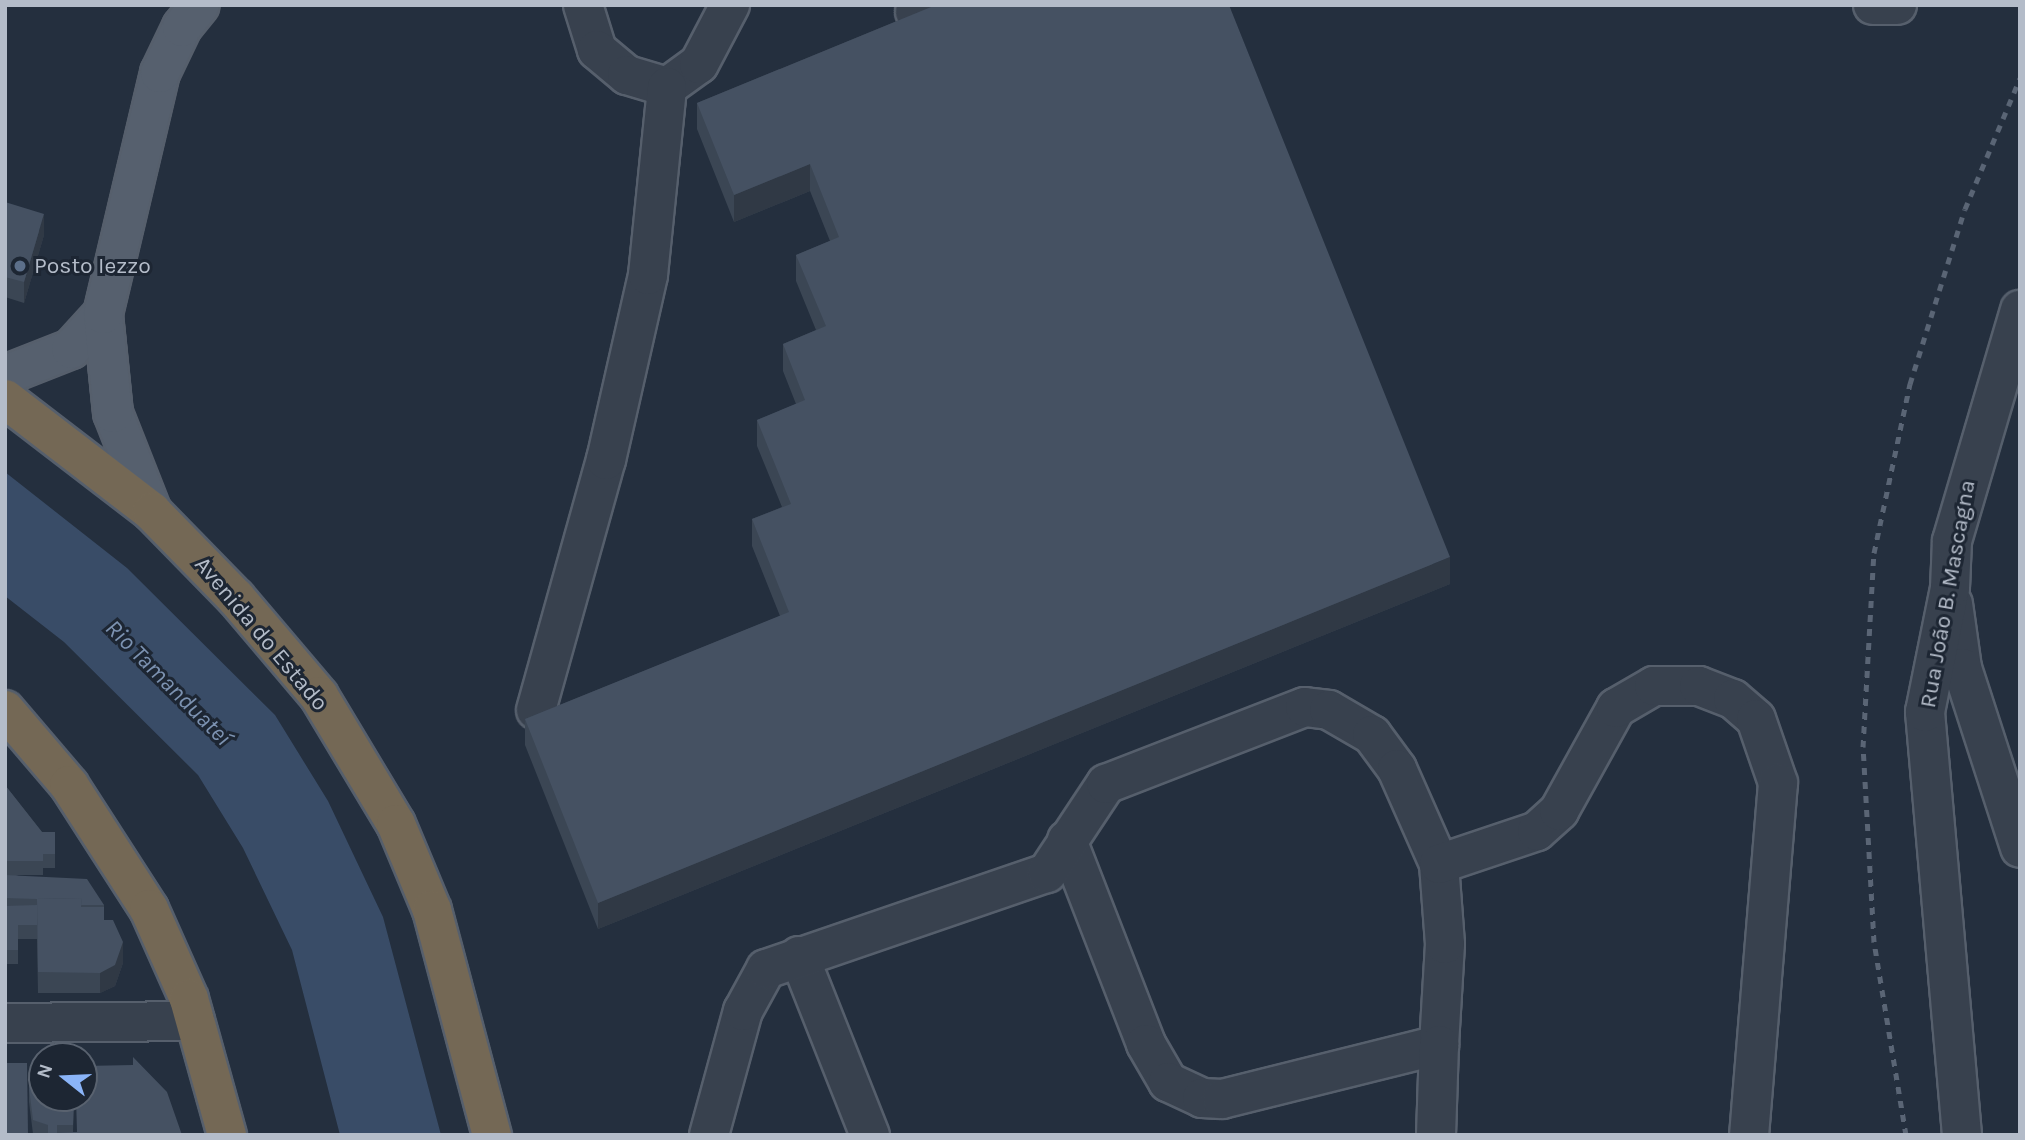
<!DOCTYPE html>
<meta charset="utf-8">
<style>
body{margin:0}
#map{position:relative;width:2025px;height:1140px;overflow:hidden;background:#242f3e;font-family:Karla,sans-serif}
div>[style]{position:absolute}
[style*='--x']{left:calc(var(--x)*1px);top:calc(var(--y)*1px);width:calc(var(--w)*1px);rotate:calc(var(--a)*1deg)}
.water>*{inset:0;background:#394c67}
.roads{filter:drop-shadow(2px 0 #565f6c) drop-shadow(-2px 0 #565f6c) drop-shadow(0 2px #565f6c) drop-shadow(0 -2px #565f6c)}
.minor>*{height:38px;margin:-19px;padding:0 19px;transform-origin:19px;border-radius:19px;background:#38414e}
.major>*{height:38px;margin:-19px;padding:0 19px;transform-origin:19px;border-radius:19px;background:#56606e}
.highway>*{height:38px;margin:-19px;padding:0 19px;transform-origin:19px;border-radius:19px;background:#746855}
.rail>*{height:5px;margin-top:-2.5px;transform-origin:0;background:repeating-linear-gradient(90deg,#5a6575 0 7px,transparent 0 14px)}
.wall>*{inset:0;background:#3b4654}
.shaded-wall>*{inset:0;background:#303945}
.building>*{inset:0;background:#455162}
.dots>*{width:19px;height:19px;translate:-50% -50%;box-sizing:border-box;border:4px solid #1d2633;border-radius:50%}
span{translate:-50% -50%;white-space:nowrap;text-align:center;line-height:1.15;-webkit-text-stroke:6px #1d2633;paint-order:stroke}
.poi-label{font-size:23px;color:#b4bcc9}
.left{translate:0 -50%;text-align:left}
.street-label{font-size:23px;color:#b4bcc9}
.water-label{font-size:24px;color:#7c92b1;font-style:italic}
.frame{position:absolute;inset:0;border:7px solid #b4bcc9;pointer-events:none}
.north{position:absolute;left:28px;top:1042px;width:70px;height:70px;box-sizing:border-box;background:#1d2633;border:2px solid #59626f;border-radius:50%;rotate:288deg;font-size:19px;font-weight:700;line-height:28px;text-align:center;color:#b4bcc9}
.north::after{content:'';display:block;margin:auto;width:24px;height:32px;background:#8ab4f8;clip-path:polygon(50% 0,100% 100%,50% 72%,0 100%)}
</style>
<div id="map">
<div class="water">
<i style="clip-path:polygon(5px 472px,127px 568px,275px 715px,328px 801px,383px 917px,441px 1135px,340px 1135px,292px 950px,243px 848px,198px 775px,64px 642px,5px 596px)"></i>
</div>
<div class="roads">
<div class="minor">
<i style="--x:583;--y:5;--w:47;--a:72.7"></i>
<i style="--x:597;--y:50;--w:39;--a:40"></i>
<i style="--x:627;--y:75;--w:42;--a:16.7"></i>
<i style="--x:667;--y:87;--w:39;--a:-36"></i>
<i style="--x:699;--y:64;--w:67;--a:-62.3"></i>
<i style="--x:1873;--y:5;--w:24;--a:0"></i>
<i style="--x:915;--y:12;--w:17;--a:-24"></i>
<i style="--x:1953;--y:604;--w:65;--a:82"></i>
<i style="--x:1962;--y:668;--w:189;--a:72.1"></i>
<i style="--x:536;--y:710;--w:260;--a:-74.4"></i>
<i style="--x:606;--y:460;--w:190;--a:-77.2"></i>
<i style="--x:648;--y:275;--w:189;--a:-84.2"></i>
<i style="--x:1067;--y:840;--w:219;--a:68.8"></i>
<i style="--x:1146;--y:1044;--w:44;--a:59.9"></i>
<i style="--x:1168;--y:1082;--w:38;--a:25"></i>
<i style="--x:1202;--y:1098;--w:20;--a:3"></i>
<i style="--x:1222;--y:1099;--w:224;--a:-14"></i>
<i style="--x:1439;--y:1045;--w:101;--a:-86.6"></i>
<i style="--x:1445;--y:944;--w:80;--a:-94.3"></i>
<i style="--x:799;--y:956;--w:193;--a:68.4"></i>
<i style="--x:5;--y:1023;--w:190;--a:-0.6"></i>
<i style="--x:709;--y:1135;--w:129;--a:-74.7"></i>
<i style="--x:743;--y:1011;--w:48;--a:-61.3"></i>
<i style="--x:766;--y:969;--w:297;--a:-18.9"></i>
<i style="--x:1047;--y:873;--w:107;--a:-56.5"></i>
<i style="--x:1106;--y:784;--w:213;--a:-21.2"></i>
<i style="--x:1305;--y:707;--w:24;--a:7"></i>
<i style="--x:1329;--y:710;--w:50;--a:30.2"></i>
<i style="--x:1372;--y:735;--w:42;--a:53.7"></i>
<i style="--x:1397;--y:769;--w:104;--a:66.1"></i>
<i style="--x:1439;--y:864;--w:103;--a:-18.6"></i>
<i style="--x:1537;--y:831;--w:30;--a:-42"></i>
<i style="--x:1559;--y:811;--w:118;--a:-61"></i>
<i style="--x:1616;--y:708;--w:44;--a:-30.1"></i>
<i style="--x:1654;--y:686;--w:45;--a:0"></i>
<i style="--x:1699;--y:686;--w:36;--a:21"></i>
<i style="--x:1733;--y:699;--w:30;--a:41"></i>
<i style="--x:1756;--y:719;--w:68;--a:71"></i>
<i style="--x:1778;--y:783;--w:353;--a:94.7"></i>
<i style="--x:1436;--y:1135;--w:90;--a:-88.1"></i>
<i style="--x:1962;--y:1135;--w:425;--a:-95"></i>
<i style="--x:1925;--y:712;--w:126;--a:-78.6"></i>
<i style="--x:1950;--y:588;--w:47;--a:-87.6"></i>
<i style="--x:1952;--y:541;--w:241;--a:-73.6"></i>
</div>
<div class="major">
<i style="--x:5;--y:375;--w:71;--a:-21.5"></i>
<i style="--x:71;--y:349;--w:47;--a:-47.6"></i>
<i style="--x:152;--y:512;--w:106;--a:-111.5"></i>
<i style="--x:113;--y:413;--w:100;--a:-95.8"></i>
<i style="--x:103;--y:314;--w:248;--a:-76.7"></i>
<i style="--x:160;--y:73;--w:51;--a:-64.4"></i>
<i style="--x:182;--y:27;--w:28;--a:-51"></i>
</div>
<div class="highway">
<i style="--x:5;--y:399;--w:185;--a:37.5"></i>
<i style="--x:152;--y:512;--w:120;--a:45.7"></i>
<i style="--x:236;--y:598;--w:128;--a:49.7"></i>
<i style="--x:319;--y:696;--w:149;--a:59"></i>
<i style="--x:396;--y:824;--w:93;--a:67.3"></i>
<i style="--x:432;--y:910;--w:233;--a:75.1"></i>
<i style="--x:5;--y:710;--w:99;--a:49.5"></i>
<i style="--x:69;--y:785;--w:148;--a:57.2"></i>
<i style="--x:149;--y:909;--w:98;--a:66"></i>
<i style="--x:189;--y:999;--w:141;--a:74.4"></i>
</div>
</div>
<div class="rail">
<i style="--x:1906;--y:1135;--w:196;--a:-99.4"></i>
<i style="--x:1874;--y:942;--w:195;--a:-93.2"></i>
<i style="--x:1863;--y:747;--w:194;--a:-86.8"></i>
<i style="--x:1874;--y:553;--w:173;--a:-78"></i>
<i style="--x:1910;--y:384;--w:183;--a:-72.6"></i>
<i style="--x:1965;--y:209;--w:142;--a:-67.2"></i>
</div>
<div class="wall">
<i style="clip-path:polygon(936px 5px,1450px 584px,598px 929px,525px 745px,525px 719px,780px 616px,752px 546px,752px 519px,782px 507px,757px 446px,757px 420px,796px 404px,783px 371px,783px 344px,816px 330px,796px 281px,796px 255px,830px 241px,810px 191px,734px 222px,697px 129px,697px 103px)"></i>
<i style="clip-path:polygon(5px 202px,44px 235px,24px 303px,5px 297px)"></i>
<i style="clip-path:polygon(5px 785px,42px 832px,55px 832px,55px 868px,43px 868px,43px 875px,16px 875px,104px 905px,104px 920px,123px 963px,115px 986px,100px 993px,38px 993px,37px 939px,18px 939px,18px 964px,5px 964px)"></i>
<i style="clip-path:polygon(29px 1088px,74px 1098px,73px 1132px,182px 1135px,34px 1135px,33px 1134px,29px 1102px)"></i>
</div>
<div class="shaded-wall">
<i style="clip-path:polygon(810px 164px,810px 191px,734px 222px,734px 195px)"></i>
<i style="clip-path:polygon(44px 214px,44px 235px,24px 303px,24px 282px)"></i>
<i style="clip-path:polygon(1450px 557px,1450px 584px,598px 929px,598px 903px)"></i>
<i style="clip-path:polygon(123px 942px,123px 963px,115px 986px,100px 993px,100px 973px)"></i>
</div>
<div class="building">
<i style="clip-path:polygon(936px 5px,1229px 5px,1450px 557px,598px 903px,525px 719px,789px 612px,752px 519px,791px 504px,757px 420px,805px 400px,783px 344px,826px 326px,796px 255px,839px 237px,810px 164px,734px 195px,697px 103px)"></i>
<i style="clip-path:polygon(5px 202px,44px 214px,24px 282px,5px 277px)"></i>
<i style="clip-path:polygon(5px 785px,42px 832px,55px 832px,55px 854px,43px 854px,43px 861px,5px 861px)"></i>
<i style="clip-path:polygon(5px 875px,87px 879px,104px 905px,81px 905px,82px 898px,37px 899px,5px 898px)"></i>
<i style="clip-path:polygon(82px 898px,81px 907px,104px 907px,104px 920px,113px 920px,123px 942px,115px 965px,100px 973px,38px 972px,37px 899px)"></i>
<i style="clip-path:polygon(37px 905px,37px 925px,18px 925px,18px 950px,5px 950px,5px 906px)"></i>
<i style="clip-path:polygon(50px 1044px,75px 1044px,75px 1056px,51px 1056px)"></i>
<i style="clip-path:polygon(133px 1057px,167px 1092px,182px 1135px,48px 1135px,48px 1125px,33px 1120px,29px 1088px,32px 1066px,42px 1066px,42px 1098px,74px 1098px,73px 1125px,57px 1125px,57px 1133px,77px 1132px,76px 1098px,84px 1098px,84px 1066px,133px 1065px)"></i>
<i style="clip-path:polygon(6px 1063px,27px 1063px,28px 1135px,7px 1135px)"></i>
</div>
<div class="dots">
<i style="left:20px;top:266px;background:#5c6f8a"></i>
</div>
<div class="poi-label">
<span class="left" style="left:34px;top:266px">Posto Iezzo</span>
</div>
<div class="street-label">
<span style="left:1948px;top:594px;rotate:-80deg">Rua João B. Mascagna</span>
<span style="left:261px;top:634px;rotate:50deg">Avenida do Estado</span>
</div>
<div class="water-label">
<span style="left:168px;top:683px;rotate:45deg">Rio Tamanduateí</span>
</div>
<div class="frame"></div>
<div class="north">N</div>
</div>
